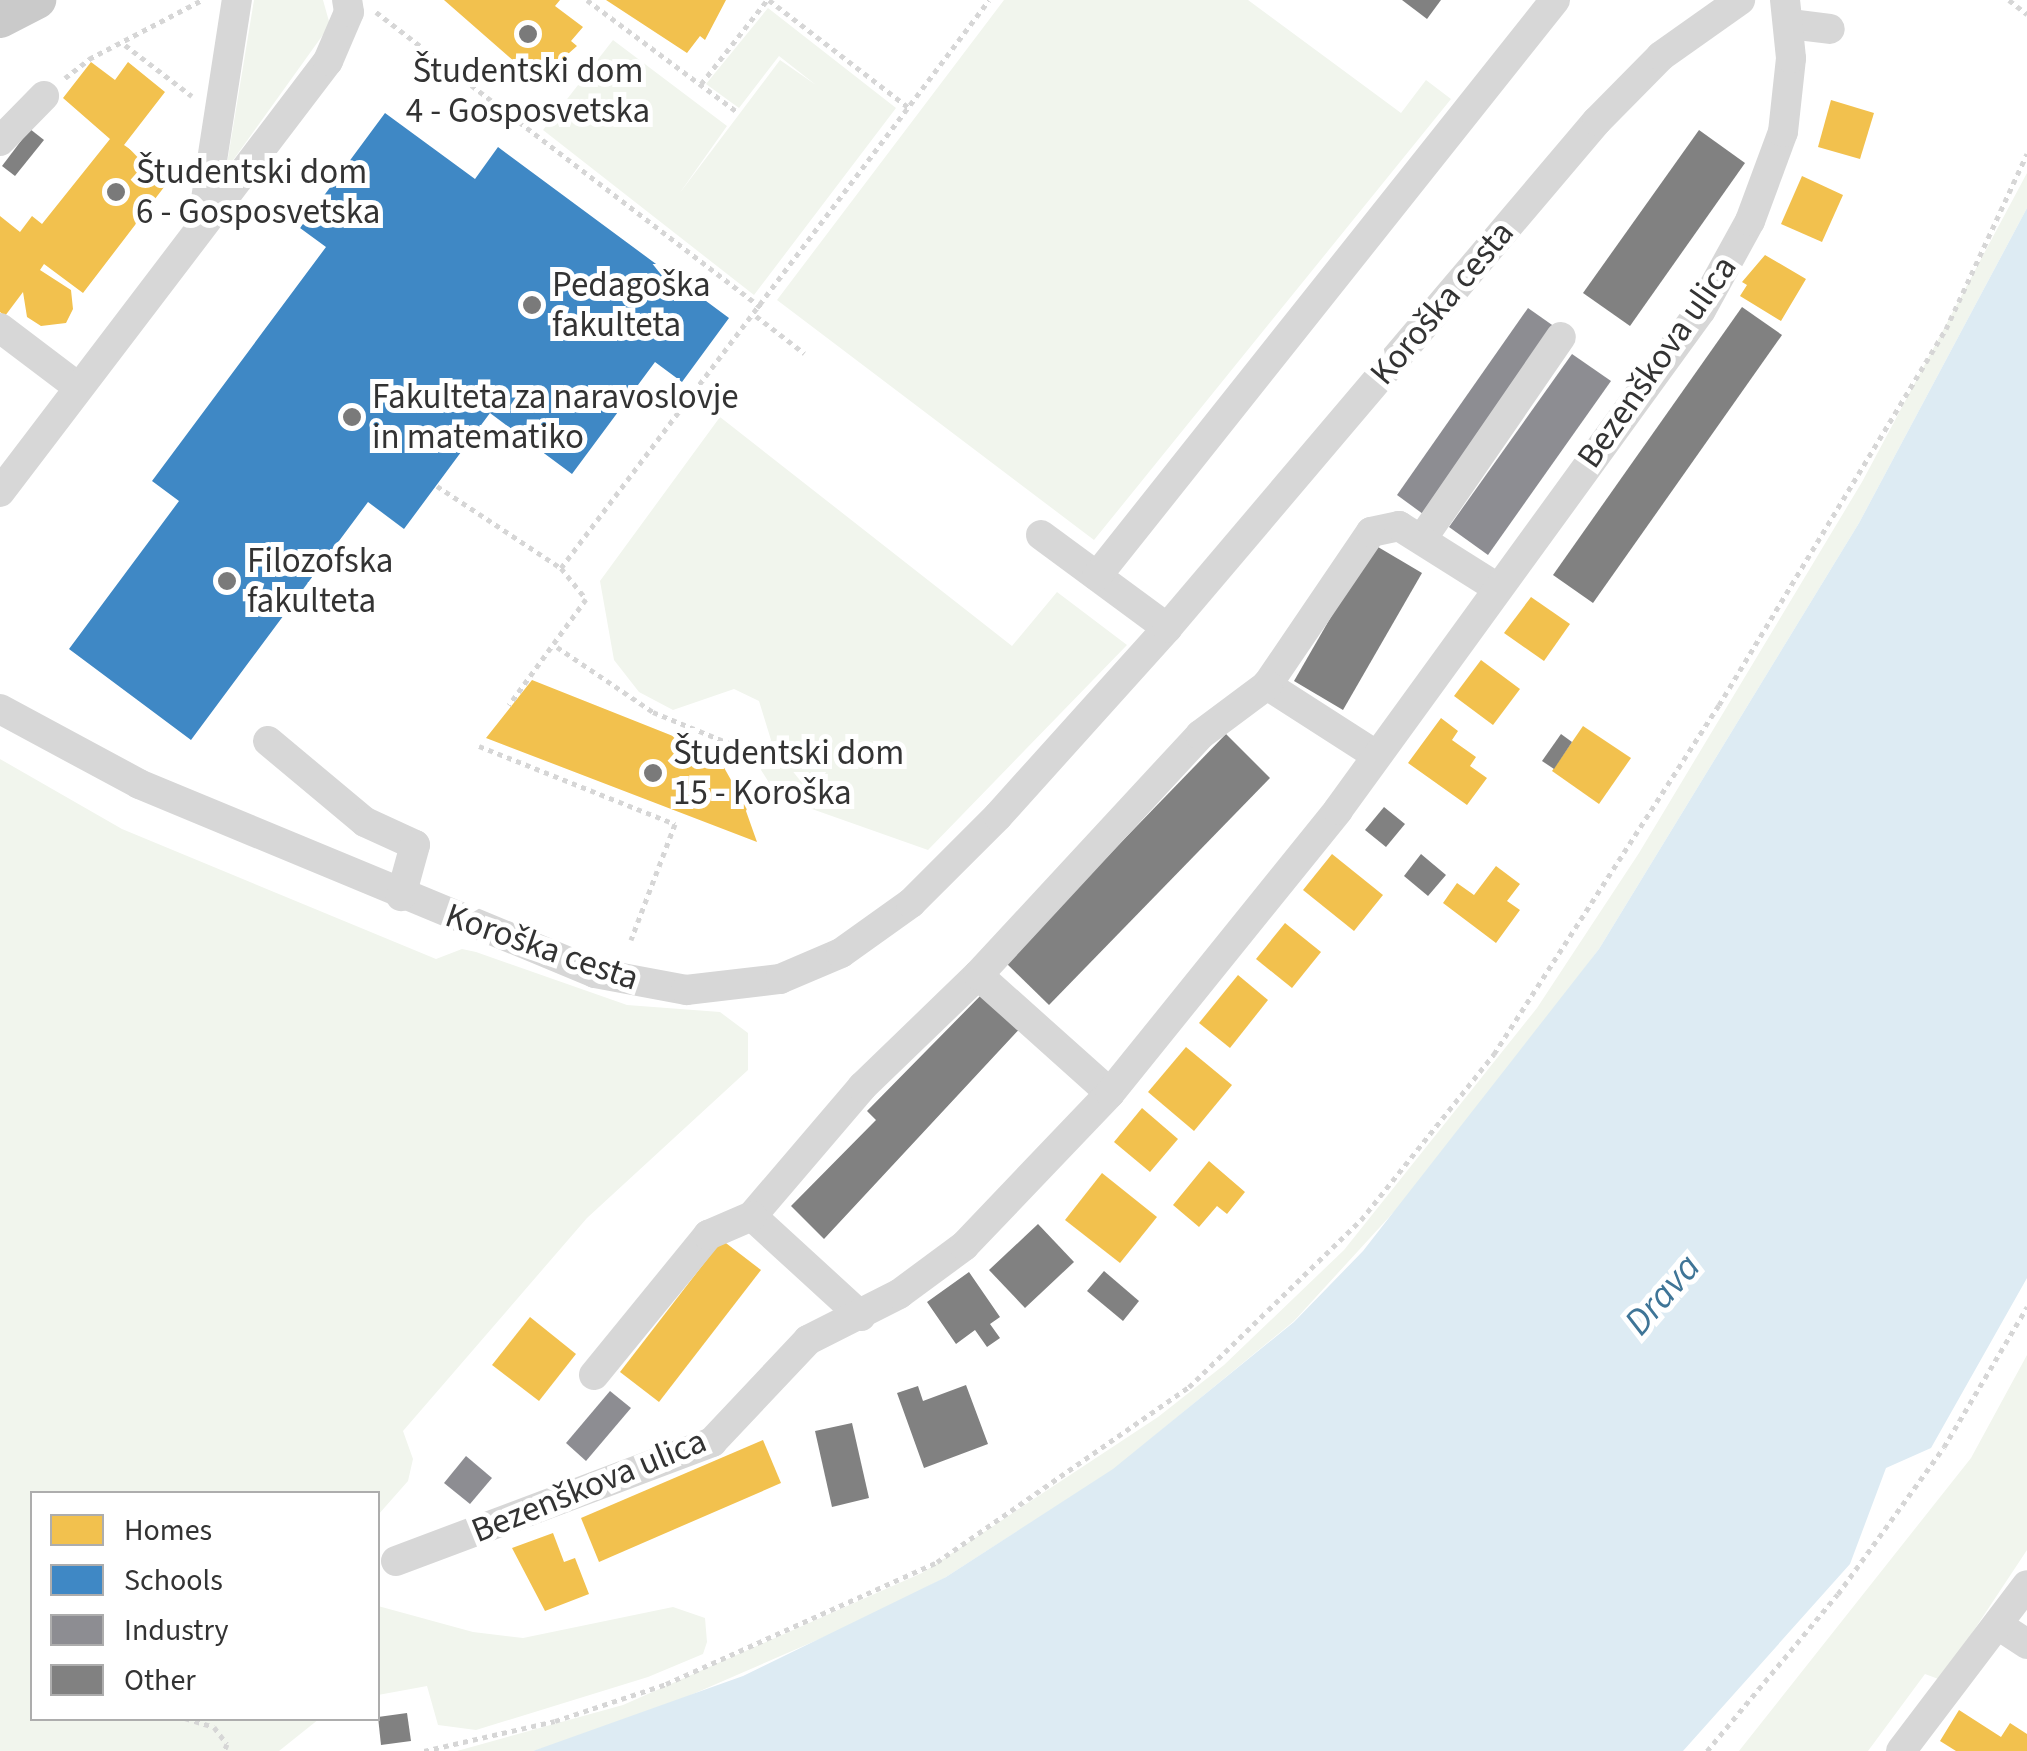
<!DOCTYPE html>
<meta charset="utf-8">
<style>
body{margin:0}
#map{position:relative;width:2027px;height:1751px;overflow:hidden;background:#fff;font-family:"Source Sans 3",sans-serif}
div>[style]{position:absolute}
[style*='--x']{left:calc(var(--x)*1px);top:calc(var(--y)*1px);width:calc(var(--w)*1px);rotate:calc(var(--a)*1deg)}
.green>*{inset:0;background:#f1f5ed}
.water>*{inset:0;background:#ddebf3}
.homes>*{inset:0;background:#f2c14e}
.schools>*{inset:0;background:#3f88c5}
.industry>*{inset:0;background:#8d8d92}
.building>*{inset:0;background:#818181}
.path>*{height:5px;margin-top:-2.5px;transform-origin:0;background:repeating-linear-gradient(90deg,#d6d6d6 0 5px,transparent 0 10px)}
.minor>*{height:30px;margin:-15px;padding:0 15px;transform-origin:15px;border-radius:15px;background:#d7d7d7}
.major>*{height:38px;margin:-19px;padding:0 19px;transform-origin:19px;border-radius:19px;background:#cacaca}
.dots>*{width:28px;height:28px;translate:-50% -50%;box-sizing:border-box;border:5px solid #fff;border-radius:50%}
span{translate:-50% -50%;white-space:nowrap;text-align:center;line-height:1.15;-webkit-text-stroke:10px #fff;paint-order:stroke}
.poi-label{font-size:35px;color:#333}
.left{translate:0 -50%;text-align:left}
.street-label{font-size:35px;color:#333}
.water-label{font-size:38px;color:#3f7597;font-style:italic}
.legend{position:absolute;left:30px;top:1491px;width:350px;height:230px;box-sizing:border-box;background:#fff;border:2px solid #adadad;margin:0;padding:12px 18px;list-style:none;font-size:30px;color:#333}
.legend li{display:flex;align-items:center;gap:20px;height:50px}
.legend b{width:50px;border:2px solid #adadad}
</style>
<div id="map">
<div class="green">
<i style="clip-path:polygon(254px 0,323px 0,330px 25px,226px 170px)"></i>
<i style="clip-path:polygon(1004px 0,1248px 0,1401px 113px,1426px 80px,1451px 99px,1094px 540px,777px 300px)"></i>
<i style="clip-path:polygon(768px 8px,896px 108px,754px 295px,543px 130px,613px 40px,727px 126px,679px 194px,780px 60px,816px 85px,779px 56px,739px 108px,706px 84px)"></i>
<i style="clip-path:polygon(2027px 173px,2027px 208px,1859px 523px,1599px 949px,1434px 1168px,1294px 1321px,1113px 1470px,946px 1577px,861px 1621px,624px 1724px,533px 1751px,457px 1751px,623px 1705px,922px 1573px,1158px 1417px,1224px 1365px,1344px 1250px,1537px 1008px,1639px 853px,1862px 482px)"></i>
<i style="clip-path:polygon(720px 417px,1012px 646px,1057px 592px,1127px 645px,928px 850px,778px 797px,761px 770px,771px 740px,759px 701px,734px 689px,673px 710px,639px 692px,614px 660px,600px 581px)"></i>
<i style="clip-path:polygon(0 759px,122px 829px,436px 959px,462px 949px,476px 952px,627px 1005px,720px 1012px,748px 1033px,748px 1070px,587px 1218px,403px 1431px,413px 1459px,408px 1481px,378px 1515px,378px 1494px,32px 1494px,32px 1718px,319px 1719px,279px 1751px,0 1751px)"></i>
<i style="clip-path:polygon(2027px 1355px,2027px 1550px,1941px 1680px,1925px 1674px,1868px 1751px,1739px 1751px,1971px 1458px)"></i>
<i style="clip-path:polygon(378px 1606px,473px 1632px,523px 1638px,673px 1607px,705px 1618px,707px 1642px,703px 1654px,648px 1677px,476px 1730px,438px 1725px,427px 1686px,378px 1695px)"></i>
</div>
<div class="water">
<i style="clip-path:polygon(2027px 208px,2027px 1278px,1931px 1448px,1886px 1468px,1850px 1564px,1683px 1751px,533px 1751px,743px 1676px,946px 1577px,1113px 1469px,1294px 1322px,1363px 1251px,1599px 949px,1859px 523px)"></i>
</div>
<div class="homes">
<i style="clip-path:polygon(444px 0,560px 0,555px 6px,583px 27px,571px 41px,577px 46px,543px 76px,520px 58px,516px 63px)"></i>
<i style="clip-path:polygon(606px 0,726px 0,705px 40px,700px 36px,687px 53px)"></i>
<i style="clip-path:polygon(91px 62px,115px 80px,128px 62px,165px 92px,124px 145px,171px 178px,83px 293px,44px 264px,40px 270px,71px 290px,73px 309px,66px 323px,41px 326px,27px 317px,23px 292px,5px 316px,0 312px,0 216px,20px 232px,32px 216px,42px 224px,110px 139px,63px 98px)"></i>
<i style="clip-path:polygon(1831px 100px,1874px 113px,1860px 159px,1818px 147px)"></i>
<i style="clip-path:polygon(1802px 176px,1843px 195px,1822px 242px,1781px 224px)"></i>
<i style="clip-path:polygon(1765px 255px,1806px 279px,1781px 321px,1740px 296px,1747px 285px,1742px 282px)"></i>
<i style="clip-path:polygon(1531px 597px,1570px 624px,1544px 661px,1504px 633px)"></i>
<i style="clip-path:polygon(1481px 660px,1520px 689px,1493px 725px,1454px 696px)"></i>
<i style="clip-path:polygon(532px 680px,688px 742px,709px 741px,735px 787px,753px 794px,746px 811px,757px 842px,486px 738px)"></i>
<i style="clip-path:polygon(1441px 718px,1458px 731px,1452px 740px,1476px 757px,1470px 766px,1487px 778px,1467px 805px,1408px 763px)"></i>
<i style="clip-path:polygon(1583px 726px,1631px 758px,1599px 804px,1552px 771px)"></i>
<i style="clip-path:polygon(1332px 854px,1383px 895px,1354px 931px,1303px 890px)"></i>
<i style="clip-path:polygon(1496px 866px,1520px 884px,1507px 901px,1520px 910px,1496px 943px,1443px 903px,1457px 883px,1474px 895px)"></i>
<i style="clip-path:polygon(1285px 923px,1321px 952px,1292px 988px,1256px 959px)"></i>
<i style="clip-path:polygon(1238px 975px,1268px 1000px,1230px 1048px,1199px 1023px)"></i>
<i style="clip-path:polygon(1186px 1047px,1232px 1085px,1194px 1131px,1148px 1092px)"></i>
<i style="clip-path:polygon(1142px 1108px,1178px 1139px,1150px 1172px,1114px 1142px)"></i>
<i style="clip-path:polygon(1209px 1161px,1245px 1192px,1227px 1214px,1217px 1206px,1199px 1227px,1173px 1205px)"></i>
<i style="clip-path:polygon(1102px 1173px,1157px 1217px,1120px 1263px,1065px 1220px)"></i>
<i style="clip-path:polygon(722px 1240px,761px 1270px,659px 1402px,620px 1372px)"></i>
<i style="clip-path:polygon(530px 1317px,576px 1354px,539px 1401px,492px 1365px)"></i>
<i style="clip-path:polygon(763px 1440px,781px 1483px,599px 1562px,581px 1518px)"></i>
<i style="clip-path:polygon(553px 1533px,564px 1562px,575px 1558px,589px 1594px,545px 1611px,512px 1548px)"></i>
<i style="clip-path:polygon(1959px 1710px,2001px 1737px,2010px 1723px,2027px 1734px,2027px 1751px,1956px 1751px,1940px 1741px)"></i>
</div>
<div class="schools">
<i style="clip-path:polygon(385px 113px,475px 179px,498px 147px,729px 318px,682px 382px,655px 362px,572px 474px,490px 413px,404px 529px,368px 502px,191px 740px,69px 649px,179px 501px,152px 481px,326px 247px,300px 228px)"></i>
</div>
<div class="industry">
<i style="clip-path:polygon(1528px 308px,1555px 327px,1423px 514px,1397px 495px)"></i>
<i style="clip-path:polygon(1572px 354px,1611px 381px,1488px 555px,1449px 527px)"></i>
<i style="clip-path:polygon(610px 1391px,631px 1408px,586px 1461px,566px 1443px)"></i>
<i style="clip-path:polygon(466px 1456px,492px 1478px,470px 1504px,444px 1483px)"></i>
</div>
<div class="building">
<i style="clip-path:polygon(1402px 0,1441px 0,1427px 19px)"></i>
<i style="clip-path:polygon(30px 129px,44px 140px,15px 176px,2px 166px)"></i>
<i style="clip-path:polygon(1699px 130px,1745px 163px,1630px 326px,1583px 293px)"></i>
<i style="clip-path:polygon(1742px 307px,1782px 335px,1593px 603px,1553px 575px)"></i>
<i style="clip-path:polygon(1373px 544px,1422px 573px,1343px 710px,1294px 681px)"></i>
<i style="clip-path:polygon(1226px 734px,1270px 778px,1049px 1005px,1005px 962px)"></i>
<i style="clip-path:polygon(1561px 734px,1572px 742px,1554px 769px,1542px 761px)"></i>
<i style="clip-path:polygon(1384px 807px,1405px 824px,1386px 847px,1365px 830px)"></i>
<i style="clip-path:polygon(1421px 854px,1446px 875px,1428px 896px,1404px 876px)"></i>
<i style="clip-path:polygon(989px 987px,1025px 1023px,824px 1239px,791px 1206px,876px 1120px,867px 1111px)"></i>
<i style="clip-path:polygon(1038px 1224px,1074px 1262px,1025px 1308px,989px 1270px)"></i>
<i style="clip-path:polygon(1104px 1271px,1139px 1301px,1123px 1321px,1087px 1291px)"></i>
<i style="clip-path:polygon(969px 1272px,1000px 1317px,990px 1324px,1000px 1338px,987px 1347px,975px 1330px,956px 1344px,927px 1302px)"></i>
<i style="clip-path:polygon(966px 1385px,988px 1444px,924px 1468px,897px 1393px,918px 1386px,923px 1401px)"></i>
<i style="clip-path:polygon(852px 1423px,869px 1498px,832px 1507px,815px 1431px)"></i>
<i style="clip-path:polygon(407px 1713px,411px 1741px,381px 1745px,378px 1717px)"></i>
</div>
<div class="path">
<i style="--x:587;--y:0;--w:187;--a:36.7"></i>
<i style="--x:769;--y:0;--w:177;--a:37.6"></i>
<i style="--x:2009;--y:0;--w:23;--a:38"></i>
<i style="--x:376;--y:12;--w:486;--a:37.5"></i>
<i style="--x:125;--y:45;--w:84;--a:37.3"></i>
<i style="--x:65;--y:78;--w:31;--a:-38"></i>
<i style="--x:89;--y:59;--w:127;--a:-27.6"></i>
<i style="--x:701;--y:84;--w:107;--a:-51.8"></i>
<i style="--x:756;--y:316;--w:61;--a:37.6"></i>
<i style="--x:437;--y:486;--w:149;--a:33.5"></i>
<i style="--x:561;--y:568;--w:40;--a:51"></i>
<i style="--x:586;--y:599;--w:131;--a:126"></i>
<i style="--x:561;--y:568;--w:711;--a:-53"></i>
<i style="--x:557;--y:647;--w:116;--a:34.1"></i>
<i style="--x:653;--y:712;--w:113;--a:22.3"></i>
<i style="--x:479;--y:746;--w:211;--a:21.7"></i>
<i style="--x:675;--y:824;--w:124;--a:110.8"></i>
<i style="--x:185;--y:1718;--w:30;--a:17"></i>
<i style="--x:214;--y:1727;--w:21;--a:53"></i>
<i style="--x:227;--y:1744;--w:8;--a:113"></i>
<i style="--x:424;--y:1751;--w:134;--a:-12.9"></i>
<i style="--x:555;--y:1721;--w:117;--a:-18.4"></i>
<i style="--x:666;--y:1684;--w:297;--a:-24.2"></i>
<i style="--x:937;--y:1562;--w:307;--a:-34.8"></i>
<i style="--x:1189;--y:1387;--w:240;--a:-44.2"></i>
<i style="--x:1361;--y:1220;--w:213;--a:-51.3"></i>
<i style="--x:1494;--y:1054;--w:415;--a:-57.2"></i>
<i style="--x:1719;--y:705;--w:439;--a:-58.9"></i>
<i style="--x:1946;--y:329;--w:193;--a:-65.2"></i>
<i style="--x:1707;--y:1751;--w:204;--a:-50.2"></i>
<i style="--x:1838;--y:1594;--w:181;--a:-54.2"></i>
<i style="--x:1944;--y:1447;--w:163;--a:-59.3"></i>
</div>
<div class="minor">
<i style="--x:1790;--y:24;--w:40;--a:7.1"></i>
<i style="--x:0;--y:141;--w:63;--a:-45.6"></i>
<i style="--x:202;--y:225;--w:228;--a:-81.2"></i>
<i style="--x:0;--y:328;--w:98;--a:37.1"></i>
<i style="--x:0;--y:492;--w:542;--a:-52.73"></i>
<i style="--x:328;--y:61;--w:53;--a:-66.8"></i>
<i style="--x:349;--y:12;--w:12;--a:-99"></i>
<i style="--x:1041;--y:535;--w:157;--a:36.4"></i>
<i style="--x:1422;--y:539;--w:245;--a:-55.5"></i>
<i style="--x:1097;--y:576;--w:736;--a:-51.51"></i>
<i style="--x:0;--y:709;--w:158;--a:28.3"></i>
<i style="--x:139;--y:784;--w:494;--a:22.5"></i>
<i style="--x:595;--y:973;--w:93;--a:10.6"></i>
<i style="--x:686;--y:990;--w:95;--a:-6.7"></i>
<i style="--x:780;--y:979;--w:66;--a:-23.1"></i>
<i style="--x:841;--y:953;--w:86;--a:-35.5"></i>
<i style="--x:911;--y:903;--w:123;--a:-45"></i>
<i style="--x:998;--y:816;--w:253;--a:-48"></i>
<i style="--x:1167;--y:628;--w:665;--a:-49.7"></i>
<i style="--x:1597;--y:121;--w:91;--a:-45.4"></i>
<i style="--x:1661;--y:56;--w:97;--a:-35.3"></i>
<i style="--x:268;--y:741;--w:126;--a:39.9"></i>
<i style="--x:365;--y:822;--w:55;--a:24.7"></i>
<i style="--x:415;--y:845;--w:53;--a:105.4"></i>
<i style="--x:1376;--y:755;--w:130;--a:-147.3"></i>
<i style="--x:1267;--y:685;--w:185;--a:-55.8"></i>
<i style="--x:1371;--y:532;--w:29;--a:-12"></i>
<i style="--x:1399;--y:526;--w:115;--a:32.2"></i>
<i style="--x:978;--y:975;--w:177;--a:41.8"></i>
<i style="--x:861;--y:1316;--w:148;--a:-137.5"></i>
<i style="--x:752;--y:1216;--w:170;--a:-49.5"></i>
<i style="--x:862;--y:1087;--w:161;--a:-44"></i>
<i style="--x:978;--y:975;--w:327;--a:-47.2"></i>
<i style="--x:1200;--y:735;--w:84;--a:-36.7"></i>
<i style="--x:594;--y:1375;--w:181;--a:-50.8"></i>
<i style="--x:708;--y:1235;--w:48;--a:-23.4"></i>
<i style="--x:396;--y:1561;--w:338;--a:-20.6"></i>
<i style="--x:712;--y:1442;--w:140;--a:-46.7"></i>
<i style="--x:808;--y:1340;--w:102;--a:-26.8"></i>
<i style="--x:899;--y:1294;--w:81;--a:-36.4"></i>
<i style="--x:964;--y:1246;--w:211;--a:-46.3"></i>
<i style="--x:1110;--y:1093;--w:363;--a:-51.1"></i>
<i style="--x:1338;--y:810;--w:618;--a:-54.02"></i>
<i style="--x:1701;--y:310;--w:102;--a:-61.2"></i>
<i style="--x:1750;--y:221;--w:95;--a:-69.7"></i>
<i style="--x:1783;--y:132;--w:74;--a:-83.8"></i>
<i style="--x:1791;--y:58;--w:58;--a:-95.9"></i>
<i style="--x:1998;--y:1625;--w:35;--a:33"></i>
<i style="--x:1901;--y:1751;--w:208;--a:-52.8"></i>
</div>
<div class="major">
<i style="--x:0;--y:19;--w:42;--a:-27.2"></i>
</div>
<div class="dots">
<i style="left:528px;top:34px;background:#7a7a7a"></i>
<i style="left:116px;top:192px;background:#7a7a7a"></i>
<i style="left:532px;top:305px;background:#7a7a7a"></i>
<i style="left:352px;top:417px;background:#7a7a7a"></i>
<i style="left:227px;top:581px;background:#7a7a7a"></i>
<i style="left:653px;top:773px;background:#7a7a7a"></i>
</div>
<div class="poi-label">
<span style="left:528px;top:91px">Študentski dom<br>4 - Gosposvetska</span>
<span class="left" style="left:136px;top:192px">Študentski dom<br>6 - Gosposvetska</span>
<span class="left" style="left:552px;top:305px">Pedagoška<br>fakulteta</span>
<span class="left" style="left:372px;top:417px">Fakulteta za naravoslovje<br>in matematiko</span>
<span class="left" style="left:247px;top:581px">Filozofska<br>fakulteta</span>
<span class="left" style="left:673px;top:773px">Študentski dom<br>15 - Koroška</span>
</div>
<div class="street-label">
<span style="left:1442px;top:303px;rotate:-50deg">Koroška cesta</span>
<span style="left:1657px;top:362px;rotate:-55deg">Bezenškova ulica</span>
<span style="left:542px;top:947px;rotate:19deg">Koroška cesta</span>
<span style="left:589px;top:1486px;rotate:-22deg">Bezenškova ulica</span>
</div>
<div class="water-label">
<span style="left:1663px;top:1295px;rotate:-49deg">Drava</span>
</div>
<ul class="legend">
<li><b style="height:28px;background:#f2c14e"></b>Homes</li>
<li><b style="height:28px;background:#3f88c5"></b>Schools</li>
<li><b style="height:28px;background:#8d8d92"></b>Industry</li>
<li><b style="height:28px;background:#818181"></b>Other</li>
</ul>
</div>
